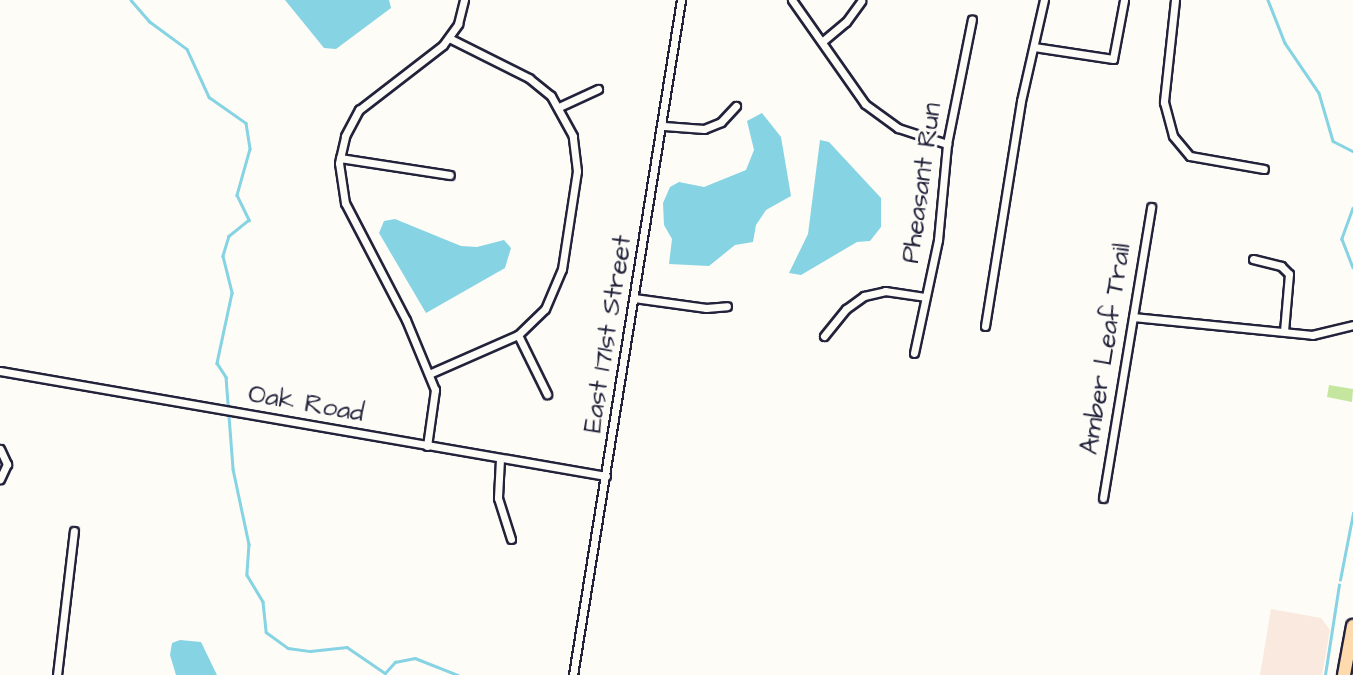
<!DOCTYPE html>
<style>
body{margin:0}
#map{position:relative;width:1353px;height:675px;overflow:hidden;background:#fdfcf7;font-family:"Architects Daughter",sans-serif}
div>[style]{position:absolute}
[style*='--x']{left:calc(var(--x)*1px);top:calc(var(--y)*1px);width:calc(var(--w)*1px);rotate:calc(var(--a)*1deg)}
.built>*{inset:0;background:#fae9df}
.green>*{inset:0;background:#c5e69f}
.water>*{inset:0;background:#85d3e3}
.stream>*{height:2.5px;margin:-1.25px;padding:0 1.25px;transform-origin:1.25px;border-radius:1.25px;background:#85d3e3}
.roads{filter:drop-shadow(2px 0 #22223b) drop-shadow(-2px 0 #22223b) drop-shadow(0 2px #22223b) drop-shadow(0 -2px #22223b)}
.minor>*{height:7px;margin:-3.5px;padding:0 3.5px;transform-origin:3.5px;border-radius:3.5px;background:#fdfcf7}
.primary>*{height:12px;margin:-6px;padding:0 6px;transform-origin:6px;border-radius:6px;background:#fedbac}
span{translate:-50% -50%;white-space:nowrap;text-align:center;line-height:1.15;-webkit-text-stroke:6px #fdfcf7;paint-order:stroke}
.street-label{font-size:26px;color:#22223b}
</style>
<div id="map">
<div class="built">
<i style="clip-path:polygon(1271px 609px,1321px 618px,1330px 630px,1322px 675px,1260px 675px)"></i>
</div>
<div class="green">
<i style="clip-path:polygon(1329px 385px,1353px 389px,1352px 402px,1327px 397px)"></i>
</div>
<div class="water">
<i style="clip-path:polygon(285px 0,389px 0,391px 8px,336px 49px,324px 48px)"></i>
<i style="clip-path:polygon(762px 113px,781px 137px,791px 196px,766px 210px,756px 225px,753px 242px,735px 245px,709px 266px,669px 264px,672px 239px,664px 225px,663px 203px,670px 187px,679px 182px,704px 187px,746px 170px,754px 150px,747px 121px)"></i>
<i style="clip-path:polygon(820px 140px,829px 142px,881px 198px,881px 227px,870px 241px,857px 242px,801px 275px,789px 273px,808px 234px)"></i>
<i style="clip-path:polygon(395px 219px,461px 246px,477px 247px,504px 240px,511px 248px,505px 268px,426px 313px,379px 233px,384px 221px)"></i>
<i style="clip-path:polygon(180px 640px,201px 642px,217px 675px,176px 675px,170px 655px,172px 643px)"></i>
</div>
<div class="stream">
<i style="--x:131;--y:0;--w:28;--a:49"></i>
<i style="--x:149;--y:21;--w:47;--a:36.4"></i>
<i style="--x:187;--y:49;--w:53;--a:65.4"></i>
<i style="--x:209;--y:97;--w:45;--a:35.1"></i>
<i style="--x:246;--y:123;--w:26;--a:81"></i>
<i style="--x:250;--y:149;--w:48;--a:105.8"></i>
<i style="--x:237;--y:195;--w:28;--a:64"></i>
<i style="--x:249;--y:220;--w:26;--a:141"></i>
<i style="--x:229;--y:236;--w:21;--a:107"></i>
<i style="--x:223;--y:256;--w:38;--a:76"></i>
<i style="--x:232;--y:293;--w:72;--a:102.1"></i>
<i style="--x:217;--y:363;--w:17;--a:57"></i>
<i style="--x:226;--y:377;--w:92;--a:85.6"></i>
<i style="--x:233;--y:469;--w:77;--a:78"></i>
<i style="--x:249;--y:544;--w:31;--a:94"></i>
<i style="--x:247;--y:575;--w:31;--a:59"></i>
<i style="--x:263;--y:602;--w:30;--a:84"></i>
<i style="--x:266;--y:632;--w:27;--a:36"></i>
<i style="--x:288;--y:648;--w:22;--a:8"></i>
<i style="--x:310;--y:651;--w:37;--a:-6"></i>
<i style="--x:347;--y:647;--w:46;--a:34.4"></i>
<i style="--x:385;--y:673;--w:15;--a:-48"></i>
<i style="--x:395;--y:662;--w:20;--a:-11"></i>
<i style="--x:415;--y:658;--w:46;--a:21.6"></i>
<i style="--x:1268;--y:0;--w:46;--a:68.4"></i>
<i style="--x:1285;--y:43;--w:60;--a:55.8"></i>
<i style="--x:1319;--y:93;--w:50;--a:73.7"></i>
<i style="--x:1333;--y:141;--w:22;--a:27"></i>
<i style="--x:1353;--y:208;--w:33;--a:110"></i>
<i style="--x:1342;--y:239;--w:30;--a:69"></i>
<i style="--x:1340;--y:580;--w:68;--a:-79"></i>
<i style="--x:1325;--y:675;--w:91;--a:-81.2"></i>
</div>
<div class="roads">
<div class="minor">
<i style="--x:792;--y:0;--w:127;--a:54.9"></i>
<i style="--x:865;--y:104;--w:41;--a:36"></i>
<i style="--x:898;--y:128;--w:52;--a:18.1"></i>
<i style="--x:1175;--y:0;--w:103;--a:96.2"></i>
<i style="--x:1164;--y:102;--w:35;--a:75"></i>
<i style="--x:1173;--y:136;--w:26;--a:50"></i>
<i style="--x:1190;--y:156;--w:75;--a:10"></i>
<i style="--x:823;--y:41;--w:30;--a:-40"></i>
<i style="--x:846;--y:22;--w:26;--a:-54"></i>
<i style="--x:1034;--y:47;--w:80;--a:8.6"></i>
<i style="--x:1113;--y:59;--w:60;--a:-79.4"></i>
<i style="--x:559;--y:107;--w:43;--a:-24.8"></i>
<i style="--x:664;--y:126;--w:40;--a:4.3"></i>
<i style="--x:704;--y:129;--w:18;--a:-22"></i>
<i style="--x:721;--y:122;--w:22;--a:-47"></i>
<i style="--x:340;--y:158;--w:111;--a:8.8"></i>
<i style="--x:1253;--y:259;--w:29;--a:14"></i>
<i style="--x:1281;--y:266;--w:11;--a:45"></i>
<i style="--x:1289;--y:274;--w:57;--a:95"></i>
<i style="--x:634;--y:298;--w:73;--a:7.9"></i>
<i style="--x:706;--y:308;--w:21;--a:-5"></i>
<i style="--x:1133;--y:317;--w:180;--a:5.7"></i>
<i style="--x:1312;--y:335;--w:42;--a:-13.7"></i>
<i style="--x:985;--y:326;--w:228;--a:-80.9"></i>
<i style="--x:1021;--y:101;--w:104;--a:-77.2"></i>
<i style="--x:518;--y:335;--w:66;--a:63.8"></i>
<i style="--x:824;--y:336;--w:35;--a:-51"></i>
<i style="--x:846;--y:309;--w:22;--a:-36"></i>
<i style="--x:864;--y:296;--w:22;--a:-13"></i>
<i style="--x:885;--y:291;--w:40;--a:8.5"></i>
<i style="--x:914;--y:353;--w:116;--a:-78"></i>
<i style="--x:938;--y:240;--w:96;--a:-84.6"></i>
<i style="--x:947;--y:144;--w:127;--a:-78.7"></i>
<i style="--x:0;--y:371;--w:615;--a:9.83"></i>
<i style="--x:429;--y:374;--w:97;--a:-23.7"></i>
<i style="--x:518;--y:335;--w:37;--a:-44"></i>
<i style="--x:545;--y:309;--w:43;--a:-67"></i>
<i style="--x:562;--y:269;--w:99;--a:-81.3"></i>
<i style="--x:577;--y:171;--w:35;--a:-97"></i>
<i style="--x:573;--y:136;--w:46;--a:-118.8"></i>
<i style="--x:551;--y:96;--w:28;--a:-141"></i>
<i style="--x:529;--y:78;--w:89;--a:-153.4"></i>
<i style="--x:427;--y:446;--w:57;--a:-81.9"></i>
<i style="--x:435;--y:390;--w:76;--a:-112.5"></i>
<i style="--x:406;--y:320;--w:132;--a:-117.5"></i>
<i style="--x:345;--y:203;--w:40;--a:-98.5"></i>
<i style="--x:339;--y:163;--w:28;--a:-77"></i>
<i style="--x:345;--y:136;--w:30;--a:-62"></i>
<i style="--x:359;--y:110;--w:106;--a:-37.7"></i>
<i style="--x:443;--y:45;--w:26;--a:-54"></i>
<i style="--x:458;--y:24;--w:25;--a:-76"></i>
<i style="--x:0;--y:449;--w:17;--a:65"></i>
<i style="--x:7;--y:464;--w:17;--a:115"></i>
<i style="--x:500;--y:459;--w:39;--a:93"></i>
<i style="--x:498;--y:498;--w:43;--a:72.4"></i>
<i style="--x:1103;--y:498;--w:295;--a:-80.6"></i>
<i style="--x:57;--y:675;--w:145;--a:-83.3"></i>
<i style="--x:573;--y:675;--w:684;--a:-80.91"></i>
</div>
<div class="primary">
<i style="--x:1344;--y:675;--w:50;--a:-79.6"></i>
</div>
</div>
<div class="street-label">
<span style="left:922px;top:183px;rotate:-82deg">Pheasant Run</span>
<span style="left:608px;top:334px;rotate:-81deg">East 171st Street</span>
<span style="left:1106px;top:349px;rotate:-81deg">Amber Leaf Trail</span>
<span style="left:306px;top:404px;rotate:10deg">Oak Road</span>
</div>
</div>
